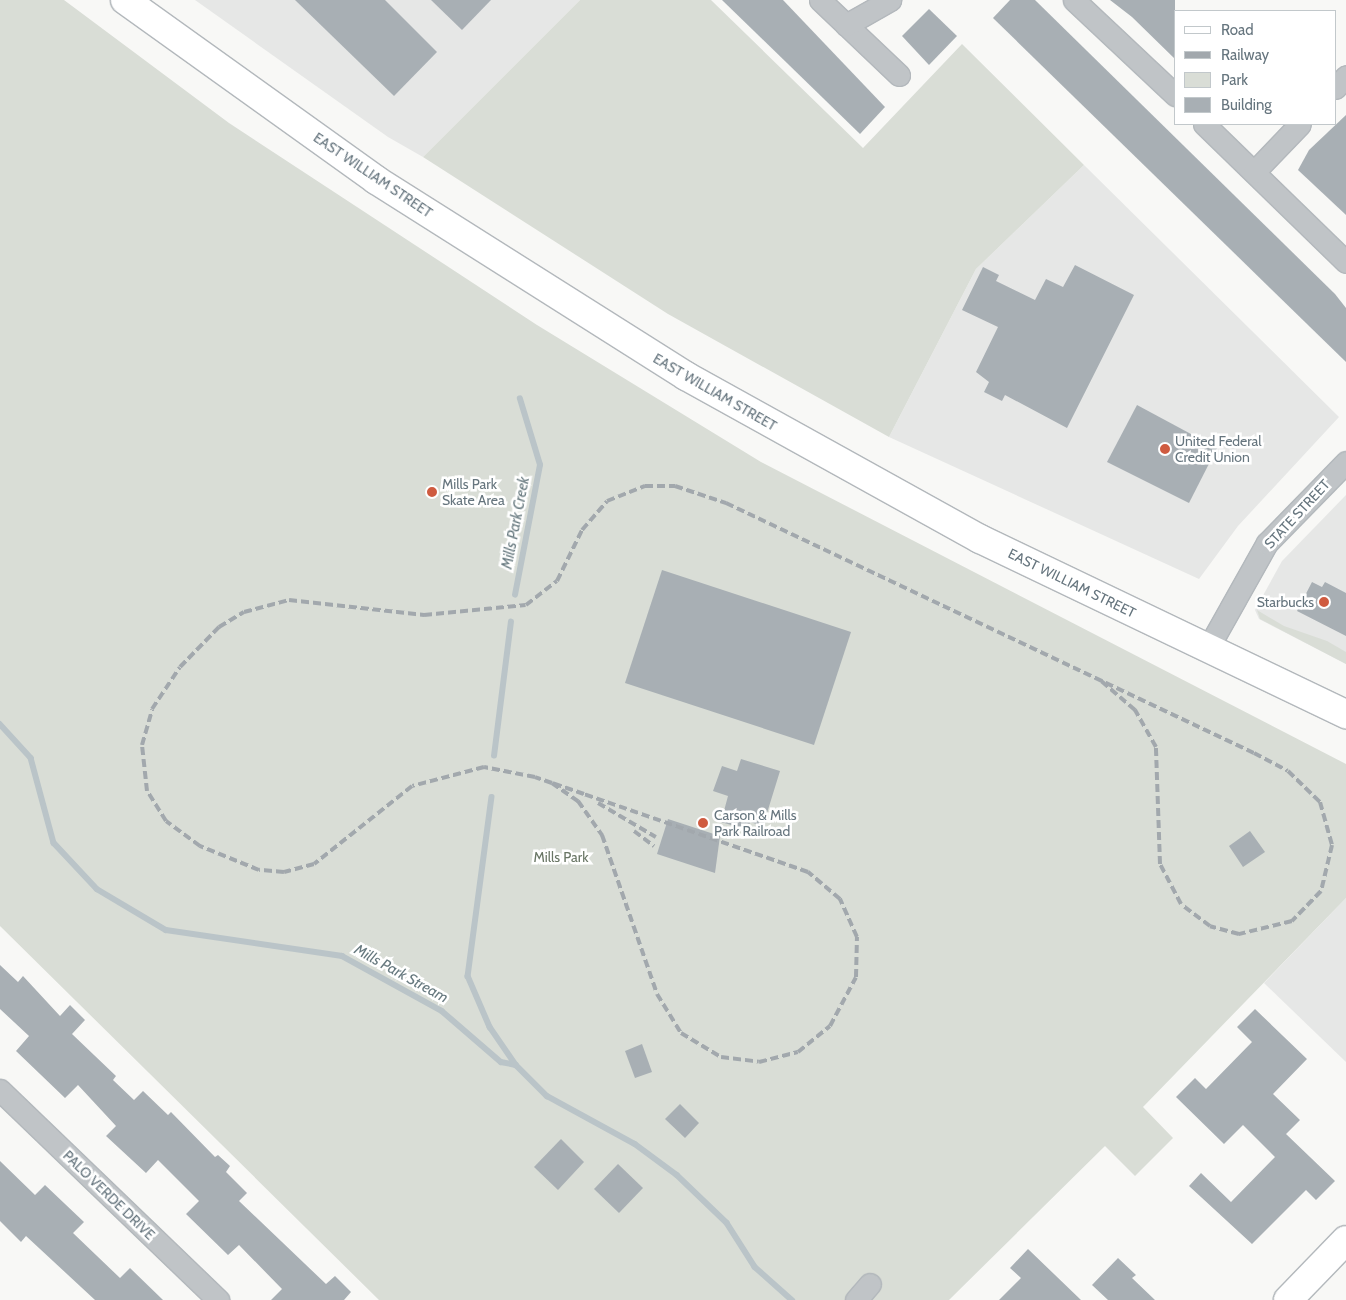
<!DOCTYPE html>
<style>
body{margin:0}
#map{position:relative;width:1346px;height:1300px;overflow:hidden;background:#f8f8f6;font-family:Cabin,sans-serif}
div>[style]{position:absolute}
[style*='--x']{left:calc(var(--x)*1px);top:calc(var(--y)*1px);width:calc(var(--w)*1px);rotate:calc(var(--a)*1deg)}
.built>*{inset:0;background:#e6e7e6}
.green>*{inset:0;background:#d9ddd6}
.stream>*{height:5.5px;margin:-2.75px;padding:0 2.75px;transform-origin:2.75px;border-radius:2.75px;background:#bac4c8}
.building>*{inset:0;background:#a8afb4}
.roads{filter:drop-shadow(1px 0 #b3b8bc) drop-shadow(-1px 0 #b3b8bc) drop-shadow(0 1px #b3b8bc) drop-shadow(0 -1px #b3b8bc)}
.street>*{height:21px;margin:-10.5px;padding:0 10.5px;transform-origin:10.5px;border-radius:10.5px;background:#c0c4c7}
.secondary>*{height:28px;margin:-14px;padding:0 14px;transform-origin:14px;border-radius:14px;background:#fff}
.primary>*{height:28px;margin:-14px;padding:0 14px;transform-origin:14px;border-radius:14px;background:#fff}
.rail>*{height:4px;margin-top:-2px;transform-origin:0;background:repeating-linear-gradient(90deg,#a2a8ad 0 8px,transparent 0 12px)}
.dots>*{width:14px;height:14px;translate:-50% -50%;box-sizing:border-box;border:2px solid #fff;border-radius:50%}
span{translate:-50% -50%;white-space:nowrap;text-align:center;line-height:1.15;-webkit-text-stroke:5px #fff;paint-order:stroke}
.street-label{font-size:14px;color:#66757e}
.poi-label{font-size:14px;color:#66757e}
.left{translate:0 -50%;text-align:left}
.right{translate:-100% -50%;text-align:right}
.park-label{font-size:14px;color:#697665}
.water-label{font-size:15px;color:#67797f;font-style:italic}
.legend{position:absolute;left:1174px;top:10px;width:162px;height:115px;box-sizing:border-box;background:#fff;border:1px solid #c2c8cb;margin:0;padding:6px 9px;list-style:none;font-size:15px;color:#66757e}
.legend li{display:flex;align-items:center;gap:10px;height:25px}
.legend b{width:25px;border:1px solid #c2c8cb}
</style>
<div id="map">
<div class="built">
<i style="clip-path:polygon(195px 0,580px 0,423px 157px,388px 137px)"></i>
<i style="clip-path:polygon(1084px 165px,1339px 417px,1238px 526px,1199px 579px,889px 437px,976px 269px)"></i>
<i style="clip-path:polygon(1346px 495px,1346px 664px,1259px 619px,1255px 610px,1282px 561px)"></i>
<i style="clip-path:polygon(1346px 898px,1346px 1062px,1264px 983px)"></i>
</div>
<div class="green">
<i style="clip-path:polygon(0 0,64px 0,229px 123px,537px 325px,761px 462px,1346px 764px,1346px 898px,1143px 1107px,1173px 1138px,1135px 1176px,1105px 1146px,949px 1300px,379px 1300px,0 926px)"></i>
<i style="clip-path:polygon(580px 0,711px 0,863px 148px,962px 44px,1084px 165px,976px 269px,889px 437px,668px 314px,423px 157px)"></i>
<i style="clip-path:polygon(1257px 610px,1284px 626px,1327px 641px,1346px 652px,1346px 664px,1260px 619px)"></i>
</div>
<div class="stream">
<i style="--x:515;--y:595;--w:132;--a:-79.1"></i>
<i style="--x:540;--y:465;--w:69;--a:-106.9"></i>
<i style="--x:0;--y:724;--w:46;--a:47.6"></i>
<i style="--x:31;--y:758;--w:88;--a:74.9"></i>
<i style="--x:54;--y:843;--w:63;--a:46.9"></i>
<i style="--x:97;--y:889;--w:80;--a:30.7"></i>
<i style="--x:166;--y:930;--w:178;--a:8.4"></i>
<i style="--x:342;--y:956;--w:114;--a:28.8"></i>
<i style="--x:442;--y:1011;--w:78;--a:40.8"></i>
<i style="--x:501;--y:1062;--w:15;--a:11"></i>
<i style="--x:516;--y:1065;--w:44;--a:45"></i>
<i style="--x:547;--y:1096;--w:100;--a:28.6"></i>
<i style="--x:635;--y:1144;--w:52;--a:36.4"></i>
<i style="--x:677;--y:1175;--w:69;--a:43.8"></i>
<i style="--x:727;--y:1223;--w:52;--a:57.5"></i>
<i style="--x:755;--y:1267;--w:50;--a:41.7"></i>
<i style="--x:494;--y:756;--w:135;--a:-82.8"></i>
<i style="--x:492;--y:797;--w:181;--a:97.6"></i>
<i style="--x:468;--y:976;--w:56;--a:66.7"></i>
<i style="--x:490;--y:1027;--w:46;--a:55.6"></i>
</div>
<div class="building">
<i style="clip-path:polygon(295px 0,385px 0,437px 52px,394px 96px)"></i>
<i style="clip-path:polygon(431px 0,491px 0,462px 30px)"></i>
<i style="clip-path:polygon(722px 0,783px 0,885px 107px,860px 134px)"></i>
<i style="clip-path:polygon(1010px 0,1035px 0,1335px 294px,1346px 308px,1346px 362px,993px 18px)"></i>
<i style="clip-path:polygon(1110px 0,1175px 0,1175px 59px,1132px 17px)"></i>
<i style="clip-path:polygon(929px 9px,957px 36px,929px 65px,902px 36px)"></i>
<i style="clip-path:polygon(1346px 115px,1346px 215px,1298px 170px,1309px 150px)"></i>
<i style="clip-path:polygon(1075px 265px,1134px 295px,1067px 428px,1005px 395px,1002px 401px,984px 392px,989px 382px,976px 372px,998px 327px,962px 310px,983px 267px,999px 275px,996px 281px,1035px 300px,1046px 279px,1063px 287px)"></i>
<i style="clip-path:polygon(1137px 405px,1217px 448px,1189px 503px,1107px 462px)"></i>
<i style="clip-path:polygon(662px 570px,851px 632px,814px 745px,625px 683px)"></i>
<i style="clip-path:polygon(1312px 582px,1322px 587px,1325px 582px,1346px 593px,1346px 636px,1297px 611px)"></i>
<i style="clip-path:polygon(741px 759px,780px 771px,763px 826px,750px 822px,748px 830px,721px 822px,728px 796px,713px 791px,722px 766px,737px 771px)"></i>
<i style="clip-path:polygon(668px 819px,720px 836px,715px 873px,657px 854px)"></i>
<i style="clip-path:polygon(1250px 831px,1265px 852px,1243px 867px,1229px 846px)"></i>
<i style="clip-path:polygon(0 965px,18px 982px,23px 976px,60px 1016px,70px 1005px,85px 1020px,72px 1034px,116px 1076px,113px 1080px,134px 1100px,143px 1091px,168px 1115px,171px 1112px,215px 1157px,218px 1155px,230px 1166px,226px 1172px,247px 1193px,239px 1201px,326px 1284px,335px 1276px,351px 1292px,344px 1300px,271px 1300px,282px 1289px,239px 1245px,228px 1255px,186px 1214px,199px 1201px,158px 1160px,146px 1173px,106px 1136px,116px 1126px,78px 1085px,65px 1098px,16px 1051px,29px 1036px,0 1009px)"></i>
<i style="clip-path:polygon(1255px 1009px,1307px 1059px,1273px 1094px,1300px 1120px,1286px 1134px,1335px 1181px,1316px 1200px,1306px 1190px,1252px 1244px,1189px 1186px,1201px 1173px,1231px 1202px,1275px 1157px,1243px 1125px,1224px 1144px,1176px 1097px,1195px 1078px,1206px 1089px,1252px 1042px,1237px 1027px)"></i>
<i style="clip-path:polygon(642px 1044px,652px 1072px,635px 1078px,625px 1051px)"></i>
<i style="clip-path:polygon(680px 1104px,699px 1123px,685px 1138px,665px 1119px)"></i>
<i style="clip-path:polygon(561px 1139px,584px 1162px,558px 1190px,534px 1167px)"></i>
<i style="clip-path:polygon(0 1161px,35px 1195px,45px 1185px,84px 1222px,73px 1233px,120px 1278px,130px 1268px,163px 1300px,95px 1300px,26px 1236px,21px 1242px,0 1221px)"></i>
<i style="clip-path:polygon(618px 1164px,643px 1188px,619px 1213px,594px 1189px)"></i>
<i style="clip-path:polygon(1028px 1249px,1081px 1300px,999px 1300px,1021px 1278px,1010px 1268px)"></i>
<i style="clip-path:polygon(1118px 1258px,1136px 1275px,1132px 1278px,1155px 1300px,1108px 1300px,1092px 1285px)"></i>
</div>
<div class="roads">
<div class="street">
<i style="--x:820;--y:0;--w:109;--a:43.5"></i>
<i style="--x:1074;--y:0;--w:139;--a:43.2"></i>
<i style="--x:846;--y:25;--w:51;--a:-29.6"></i>
<i style="--x:1335;--y:88;--w:16;--a:-47"></i>
<i style="--x:1204;--y:124;--w:198;--a:44.2"></i>
<i style="--x:1254;--y:172;--w:66;--a:-46.2"></i>
<i style="--x:1208;--y:648;--w:120;--a:-60.7"></i>
<i style="--x:1267;--y:543;--w:113;--a:-45.7"></i>
<i style="--x:0;--y:1090;--w:303;--a:43.9"></i>
<i style="--x:856;--y:1300;--w:21;--a:-49"></i>
</div>
<div class="secondary">
<i style="--x:1288;--y:1300;--w:83;--a:-46"></i>
</div>
<div class="primary">
<i style="--x:125;--y:0;--w:309;--a:35.6"></i>
<i style="--x:376;--y:180;--w:367;--a:32.3"></i>
<i style="--x:686;--y:376;--w:336;--a:29"></i>
<i style="--x:980;--y:539;--w:406;--a:25.6"></i>
</div>
</div>
<div class="rail">
<i style="--x:552;--y:783;--w:32;--a:35"></i>
<i style="--x:578;--y:801;--w:42;--a:54.8"></i>
<i style="--x:602;--y:835;--w:168;--a:70.9"></i>
<i style="--x:657;--y:994;--w:46;--a:58.4"></i>
<i style="--x:681;--y:1033;--w:47;--a:31"></i>
<i style="--x:721;--y:1057;--w:38;--a:7"></i>
<i style="--x:759;--y:1062;--w:40;--a:-14.4"></i>
<i style="--x:798;--y:1052;--w:41;--a:-39.1"></i>
<i style="--x:830;--y:1026;--w:55;--a:-62"></i>
<i style="--x:856;--y:977;--w:40;--a:-88.6"></i>
<i style="--x:857;--y:937;--w:42;--a:-114.1"></i>
<i style="--x:840;--y:899;--w:42;--a:-139.8"></i>
<i style="--x:808;--y:872;--w:237;--a:-160.8"></i>
<i style="--x:584;--y:794;--w:34;--a:-161"></i>
<i style="--x:552;--y:783;--w:18;--a:-161"></i>
<i style="--x:535;--y:777;--w:52;--a:-168.9"></i>
<i style="--x:484;--y:767;--w:74;--a:165.2"></i>
<i style="--x:412;--y:786;--w:125;--a:141.5"></i>
<i style="--x:314;--y:864;--w:31;--a:165"></i>
<i style="--x:284;--y:872;--w:25;--a:-175"></i>
<i style="--x:259;--y:870;--w:64;--a:-157.9"></i>
<i style="--x:200;--y:846;--w:42;--a:-143.7"></i>
<i style="--x:166;--y:821;--w:36;--a:-122"></i>
<i style="--x:147;--y:791;--w:46;--a:-96.2"></i>
<i style="--x:142;--y:745;--w:37;--a:-74"></i>
<i style="--x:152;--y:709;--w:50;--a:-56.3"></i>
<i style="--x:180;--y:667;--w:56;--a:-45.7"></i>
<i style="--x:219;--y:627;--w:29;--a:-31"></i>
<i style="--x:244;--y:612;--w:47;--a:-14.9"></i>
<i style="--x:289;--y:600;--w:136;--a:6.3"></i>
<i style="--x:424;--y:615;--w:102;--a:-5.6"></i>
<i style="--x:526;--y:605;--w:39;--a:-38"></i>
<i style="--x:557;--y:581;--w:57;--a:-63.9"></i>
<i style="--x:582;--y:530;--w:38;--a:-49"></i>
<i style="--x:607;--y:501;--w:41;--a:-21.5"></i>
<i style="--x:645;--y:486;--w:30;--a:0"></i>
<i style="--x:675;--y:486;--w:54;--a:18.4"></i>
<i style="--x:726;--y:503;--w:584;--a:25.34"></i>
<i style="--x:1254;--y:753;--w:38;--a:28"></i>
<i style="--x:1288;--y:771;--w:45;--a:44.1"></i>
<i style="--x:1320;--y:802;--w:45;--a:74.4"></i>
<i style="--x:1332;--y:845;--w:47;--a:103.4"></i>
<i style="--x:1321;--y:891;--w:42;--a:134"></i>
<i style="--x:1292;--y:921;--w:55;--a:166.2"></i>
<i style="--x:1239;--y:934;--w:30;--a:-165"></i>
<i style="--x:1210;--y:926;--w:36;--a:-143"></i>
<i style="--x:1181;--y:904;--w:45;--a:-117.7"></i>
<i style="--x:1160;--y:864;--w:117;--a:-92"></i>
<i style="--x:1156;--y:747;--w:43;--a:-119.6"></i>
<i style="--x:1135;--y:710;--w:46;--a:-139.4"></i>
<i style="--x:598;--y:803;--w:67;--a:30.4"></i>
<i style="--x:634;--y:831;--w:25;--a:37"></i>
</div>
<div class="dots">
<i style="left:1165px;top:449px;background:#cf5b40"></i>
<i style="left:432px;top:492px;background:#cf5b40"></i>
<i style="left:1324px;top:602px;background:#cf5b40"></i>
<i style="left:703px;top:823px;background:#cf5b40"></i>
</div>
<div class="street-label">
<span style="left:373px;top:175px;rotate:34deg">EAST WILLIAM STREET</span>
<span style="left:715px;top:392px;rotate:30deg">EAST WILLIAM STREET</span>
<span style="left:1297px;top:514px;rotate:-47deg">STATE STREET</span>
<span style="left:1072px;top:583px;rotate:26deg">EAST WILLIAM STREET</span>
<span style="left:109px;top:1195px;rotate:44deg">PALO VERDE DRIVE</span>
</div>
<div class="poi-label">
<span class="left" style="left:1175px;top:449px">United Federal<br>Credit Union</span>
<span class="left" style="left:442px;top:492px">Mills Park<br>Skate Area</span>
<span class="right" style="left:1314px;top:602px">Starbucks</span>
<span class="left" style="left:714px;top:823px">Carson &amp; Mills<br>Park Railroad</span>
</div>
<div class="park-label">
<span style="left:561px;top:857px">Mills Park</span>
</div>
<div class="water-label">
<span style="left:516px;top:523px;rotate:-79deg">Mills Park Creek</span>
<span style="left:401px;top:974px;rotate:29deg">Mills Park Stream</span>
</div>
<ul class="legend">
<li><b style="height:6px;background:#fff"></b>Road</li>
<li><b style="height:6px;background:#a2a8ad"></b>Railway</li>
<li><b style="height:14px;background:#d9ddd6"></b>Park</li>
<li><b style="height:14px;background:#a8afb4"></b>Building</li>
</ul>
</div>
